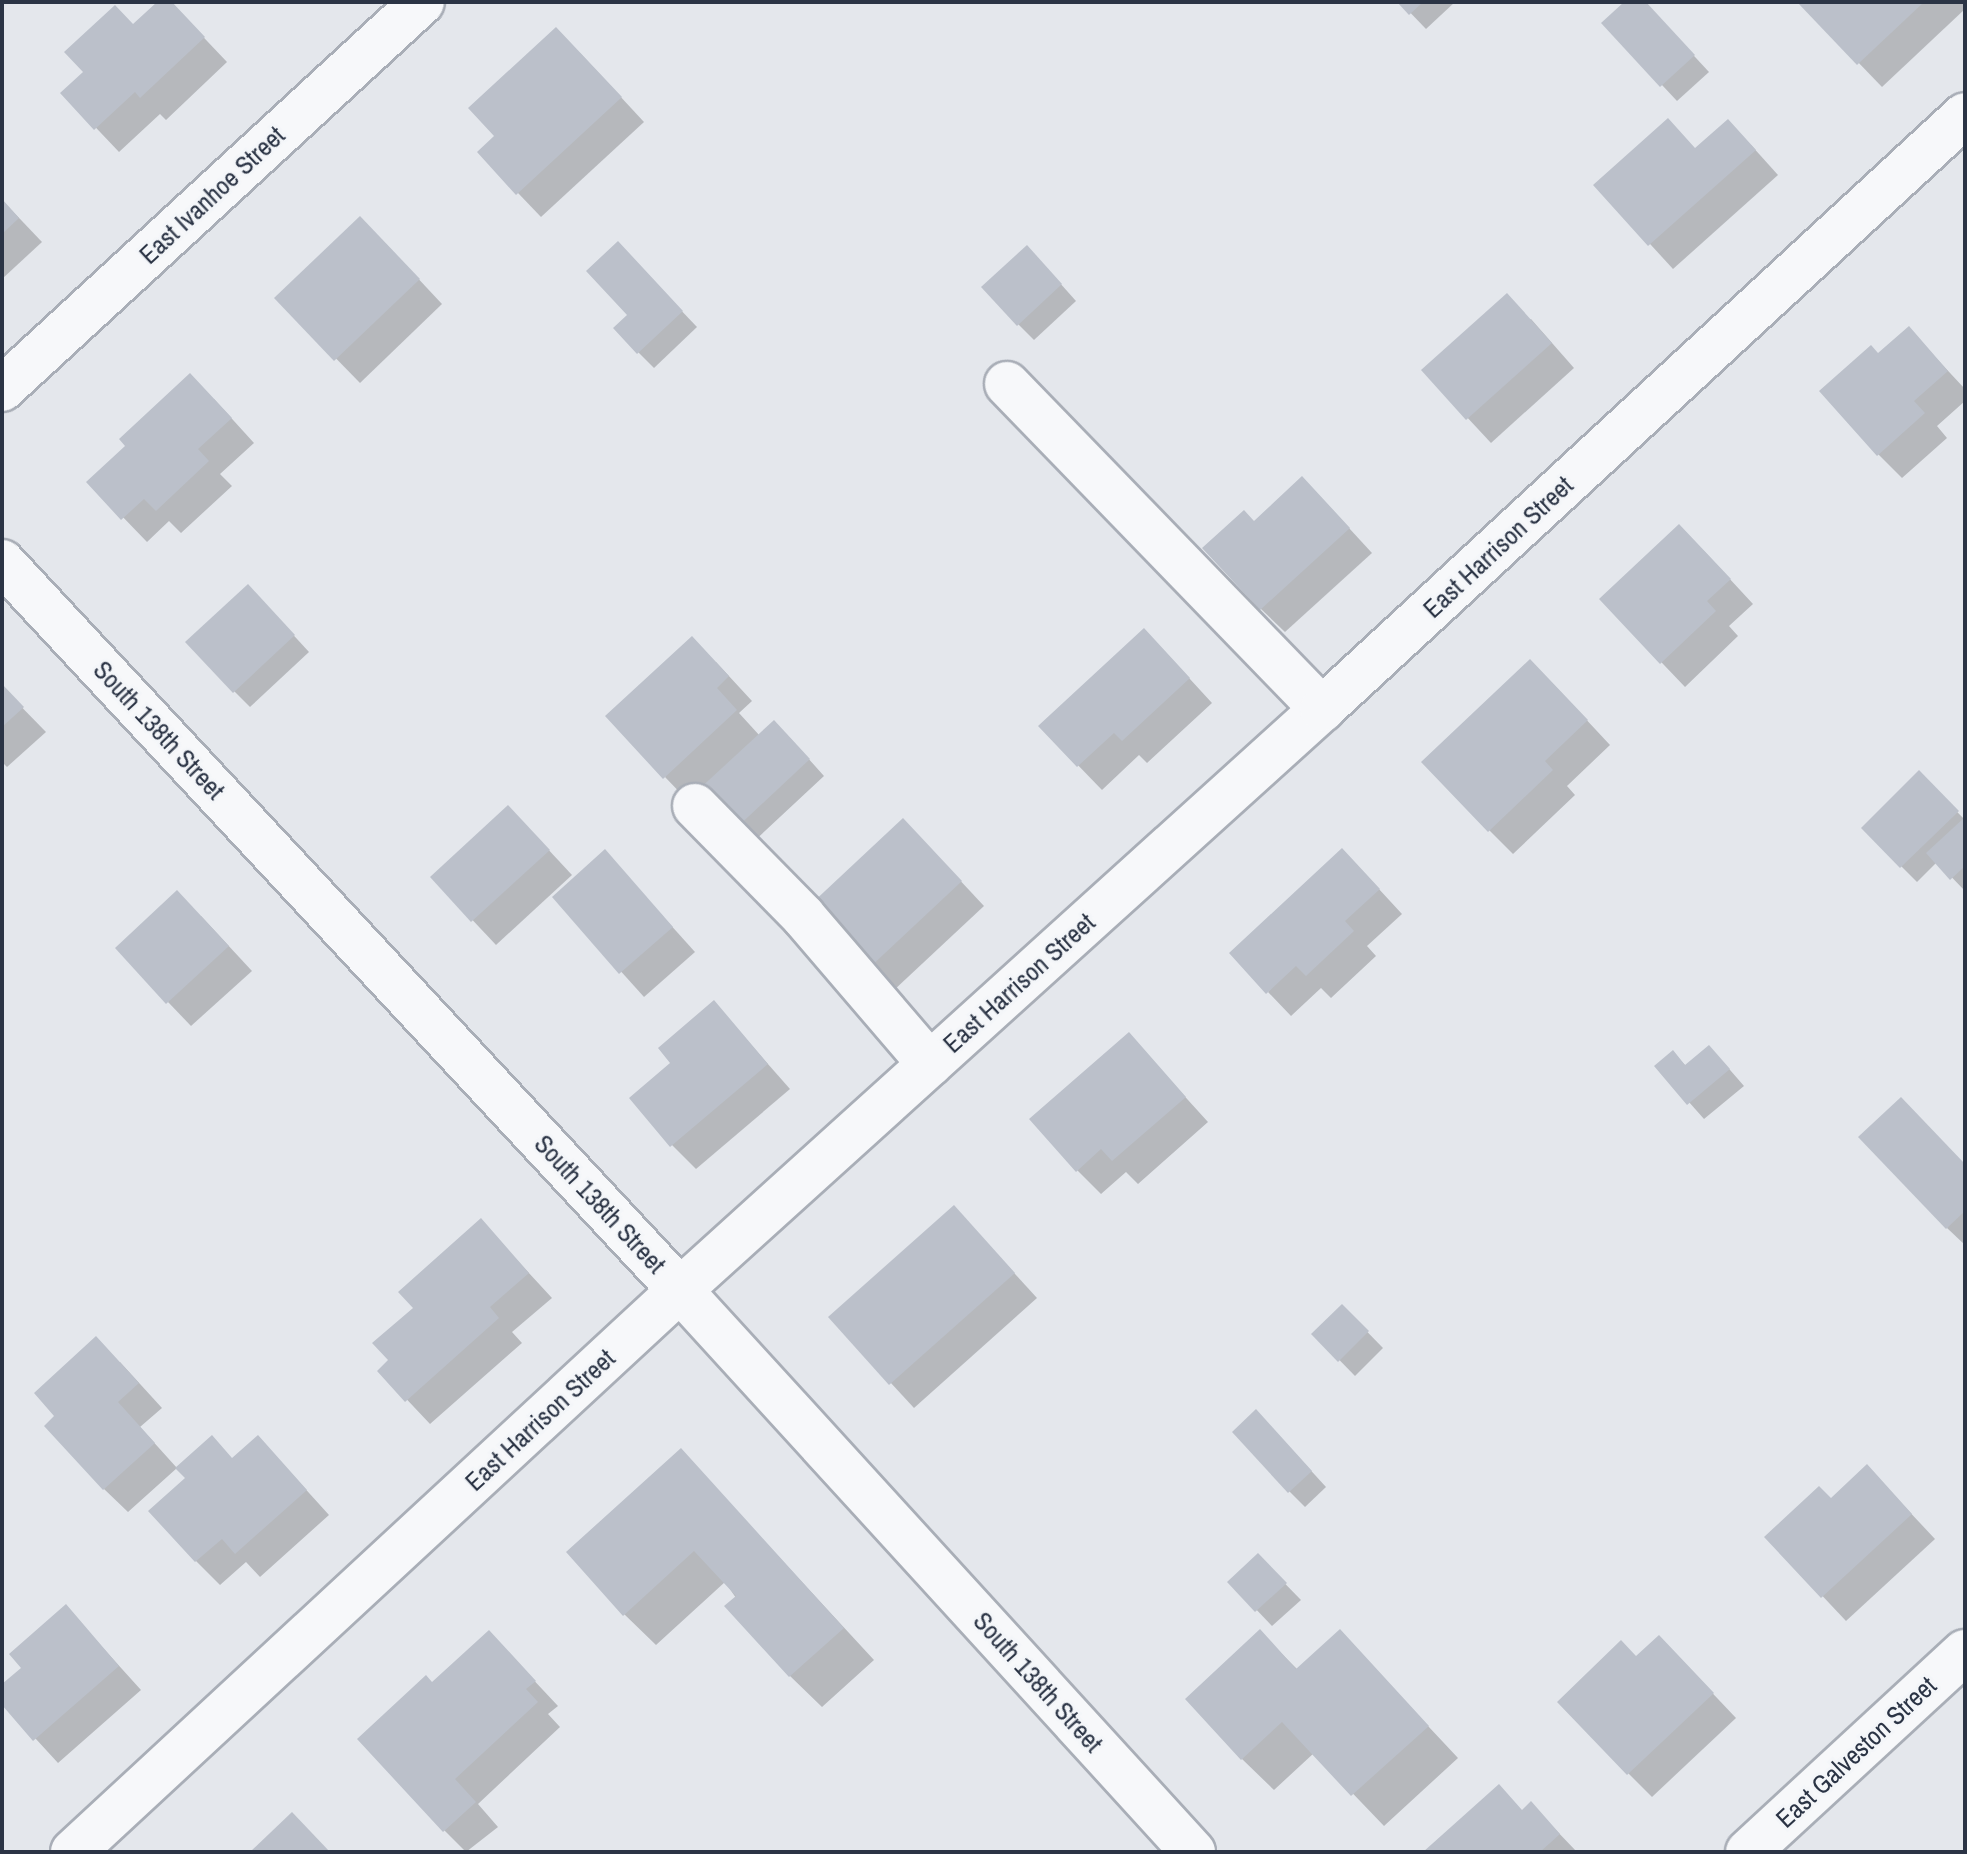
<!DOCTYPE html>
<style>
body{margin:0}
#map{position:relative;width:1967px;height:1854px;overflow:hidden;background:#e4e7ec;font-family:"Archivo Narrow",sans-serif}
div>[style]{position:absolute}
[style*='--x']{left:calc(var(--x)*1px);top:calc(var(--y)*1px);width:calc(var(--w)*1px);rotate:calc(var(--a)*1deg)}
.shadow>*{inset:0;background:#0003}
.building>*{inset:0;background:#bbc0ca}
.roads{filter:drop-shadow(2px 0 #a9aeb7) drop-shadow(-2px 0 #a9aeb7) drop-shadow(0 2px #a9aeb7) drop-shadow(0 -2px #a9aeb7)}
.minor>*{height:44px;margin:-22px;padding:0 22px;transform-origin:22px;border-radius:22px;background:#f7f8fa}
span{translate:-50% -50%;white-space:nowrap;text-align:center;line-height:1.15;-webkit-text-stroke:6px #f4f6f9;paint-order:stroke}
.street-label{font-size:26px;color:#2b3445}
.frame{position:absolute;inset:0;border:4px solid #2b3445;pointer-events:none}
</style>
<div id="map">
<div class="shadow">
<i style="clip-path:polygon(160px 2px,170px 2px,227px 62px,166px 120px,160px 114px,119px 152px,63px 93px)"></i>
<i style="clip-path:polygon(1400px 2px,1455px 2px,1426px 29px)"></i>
<i style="clip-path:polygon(1627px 2px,1644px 2px,1709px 72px,1677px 101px,1604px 23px)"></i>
<i style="clip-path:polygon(1800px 2px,1965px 2px,1965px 9px,1882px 87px)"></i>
<i style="clip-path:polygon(580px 53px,644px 122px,541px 217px,518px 193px,497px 136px)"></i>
<i style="clip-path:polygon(1751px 145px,1778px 175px,1673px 269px,1596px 185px,1696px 149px)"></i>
<i style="clip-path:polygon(2px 200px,42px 242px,2px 279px)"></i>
<i style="clip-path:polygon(384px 242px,442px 304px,360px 383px,277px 298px)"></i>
<i style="clip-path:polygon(633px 260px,697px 327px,654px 368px,638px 352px,630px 315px)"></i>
<i style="clip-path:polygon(1042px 263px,1076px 301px,1034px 340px,1018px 324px)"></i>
<i style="clip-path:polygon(1531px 319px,1574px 368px,1491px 443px,1424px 371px)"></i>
<i style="clip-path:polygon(1909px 329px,1965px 389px,1965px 401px,1937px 426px,1947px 438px,1902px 478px,1878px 454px,1879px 355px)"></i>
<i style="clip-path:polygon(214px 399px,254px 443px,220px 474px,232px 486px,181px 533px,169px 521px,147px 542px,89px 482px)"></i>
<i style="clip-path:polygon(1326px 503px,1372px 553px,1285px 632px,1261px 609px,1254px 523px)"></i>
<i style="clip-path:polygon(1703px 550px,1753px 604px,1729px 626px,1738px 636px,1685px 687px,1602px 600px)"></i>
<i style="clip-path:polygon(263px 602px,309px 652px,250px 707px,234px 691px)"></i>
<i style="clip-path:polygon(1167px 654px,1212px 703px,1147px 763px,1139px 755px,1102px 790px,1040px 726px)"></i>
<i style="clip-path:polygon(716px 662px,752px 701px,739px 713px,760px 736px,790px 738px,824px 776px,750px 845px,688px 801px,665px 777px)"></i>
<i style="clip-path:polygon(1554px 685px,1610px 745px,1567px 786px,1575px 795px,1513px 854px,1489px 830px)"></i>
<i style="clip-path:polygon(2px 687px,46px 732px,7px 767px,2px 762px)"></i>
<i style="clip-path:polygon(1919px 773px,1965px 820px,1965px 891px,1937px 862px,1917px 882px,1863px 828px)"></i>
<i style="clip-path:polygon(532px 832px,572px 875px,496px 945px,433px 878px)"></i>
<i style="clip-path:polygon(927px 845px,984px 906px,893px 991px,869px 968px)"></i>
<i style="clip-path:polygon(605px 852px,695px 952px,644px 997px,554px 897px)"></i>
<i style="clip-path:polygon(1366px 875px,1402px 914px,1367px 946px,1376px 956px,1331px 998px,1321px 988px,1291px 1016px,1268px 992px)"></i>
<i style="clip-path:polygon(201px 916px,252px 971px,191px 1026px,168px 1002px)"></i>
<i style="clip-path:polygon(714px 1003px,790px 1089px,696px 1169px,672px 1145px,673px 1063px)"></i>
<i style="clip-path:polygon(1129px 1035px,1208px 1122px,1138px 1184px,1126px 1172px,1101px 1194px,1077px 1170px)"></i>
<i style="clip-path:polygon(1672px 1052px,1687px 1067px,1724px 1063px,1744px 1086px,1704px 1119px,1657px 1066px)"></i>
<i style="clip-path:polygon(1965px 1166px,1965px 1245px,1947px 1228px)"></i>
<i style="clip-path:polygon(954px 1207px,1037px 1298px,914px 1408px,830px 1317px)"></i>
<i style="clip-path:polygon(481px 1221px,552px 1298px,512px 1332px,522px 1343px,430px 1424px,380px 1371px,391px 1361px,415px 1308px)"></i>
<i style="clip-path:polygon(1342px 1306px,1383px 1348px,1355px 1376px,1314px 1334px)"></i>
<i style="clip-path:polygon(120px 1362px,162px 1408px,140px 1427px,177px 1468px,128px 1512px,104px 1489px)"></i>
<i style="clip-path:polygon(1272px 1428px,1326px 1487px,1305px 1507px,1289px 1491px)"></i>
<i style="clip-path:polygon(681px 1451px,874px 1660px,822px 1707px,790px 1676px,725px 1582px,656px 1645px,624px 1614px)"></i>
<i style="clip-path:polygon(234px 1460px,281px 1462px,329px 1515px,260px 1577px,246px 1562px,220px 1585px,196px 1561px,187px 1479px)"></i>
<i style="clip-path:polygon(1890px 1491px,1935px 1539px,1846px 1621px,1767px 1537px,1831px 1500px)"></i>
<i style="clip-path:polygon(1258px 1556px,1301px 1600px,1272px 1626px,1230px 1582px)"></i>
<i style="clip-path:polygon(66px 1607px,141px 1690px,58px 1763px,2px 1702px,2px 1687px,23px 1668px)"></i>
<i style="clip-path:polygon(1260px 1632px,1298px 1670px,1340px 1632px,1458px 1758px,1384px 1826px,1314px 1753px,1274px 1790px,1242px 1759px)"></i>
<i style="clip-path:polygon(512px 1657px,558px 1706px,548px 1714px,560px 1727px,478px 1804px,498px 1827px,466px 1852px,444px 1830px,433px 1685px)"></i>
<i style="clip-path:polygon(1637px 1658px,1682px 1661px,1736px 1718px,1652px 1797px,1628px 1773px)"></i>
<i style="clip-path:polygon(1531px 1804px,1577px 1852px,1426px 1852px,1523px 1811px)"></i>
</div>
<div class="building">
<i style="clip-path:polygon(157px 2px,172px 2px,205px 37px,140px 98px,135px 92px,94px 130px,60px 93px,83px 72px,64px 52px,115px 5px,133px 24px)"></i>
<i style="clip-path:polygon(1397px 2px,1423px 2px,1409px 15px)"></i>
<i style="clip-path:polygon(1624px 2px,1646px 2px,1695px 55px,1660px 87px,1601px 23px)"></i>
<i style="clip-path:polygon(1797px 2px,1924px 2px,1857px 65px)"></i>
<i style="clip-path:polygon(556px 27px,622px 97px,516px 195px,477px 152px,494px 136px,468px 108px)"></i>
<i style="clip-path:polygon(1668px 118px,1695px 148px,1728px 119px,1756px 150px,1648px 246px,1593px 185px)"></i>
<i style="clip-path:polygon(2px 199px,19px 218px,2px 234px)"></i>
<i style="clip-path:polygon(360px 216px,420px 279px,334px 361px,274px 298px)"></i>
<i style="clip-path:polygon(618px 241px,683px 311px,637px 354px,613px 328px,627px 315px,586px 271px)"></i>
<i style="clip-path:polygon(1027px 245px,1062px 284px,1017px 326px,981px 287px)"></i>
<i style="clip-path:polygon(1507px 293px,1552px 343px,1466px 420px,1421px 370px)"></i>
<i style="clip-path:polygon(1909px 326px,1948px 371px,1914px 401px,1925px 413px,1877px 456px,1819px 391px,1871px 345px,1878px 353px)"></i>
<i style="clip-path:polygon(190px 373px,232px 418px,198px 449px,209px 461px,156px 511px,144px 499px,121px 520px,86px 482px,125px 446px,119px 439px)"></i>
<i style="clip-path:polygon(1302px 476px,1350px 528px,1260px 610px,1202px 548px,1244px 510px,1254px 521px)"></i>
<i style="clip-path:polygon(1679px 524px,1731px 579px,1707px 601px,1716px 611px,1660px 664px,1599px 599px)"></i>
<i style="clip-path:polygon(248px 584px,295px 635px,233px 693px,185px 642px)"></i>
<i style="clip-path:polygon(1144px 628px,1190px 678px,1122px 741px,1114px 733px,1077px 767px,1038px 726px)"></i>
<i style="clip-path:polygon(692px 636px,729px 676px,717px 688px,737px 710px,663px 779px,605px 716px)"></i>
<i style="clip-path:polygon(1530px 659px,1588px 720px,1545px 761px,1553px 770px,1488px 832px,1421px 762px)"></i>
<i style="clip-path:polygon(2px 684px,24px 707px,2px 727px)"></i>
<i style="clip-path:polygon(774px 720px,810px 759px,733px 831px,696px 792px)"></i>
<i style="clip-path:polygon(1919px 770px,1959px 811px,1900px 868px,1861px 828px)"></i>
<i style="clip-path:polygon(508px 805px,550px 850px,471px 922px,430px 877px)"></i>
<i style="clip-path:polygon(1965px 817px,1965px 866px,1950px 880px,1926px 853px)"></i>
<i style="clip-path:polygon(903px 818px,962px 881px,868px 969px,809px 906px)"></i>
<i style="clip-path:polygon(1342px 848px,1380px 889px,1345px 921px,1354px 931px,1306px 976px,1296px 966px,1266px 994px,1229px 953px)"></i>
<i style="clip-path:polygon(605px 849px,673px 927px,619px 974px,552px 897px)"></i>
<i style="clip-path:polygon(177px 890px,229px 946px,166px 1004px,115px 948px)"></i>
<i style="clip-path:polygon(714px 1000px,768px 1064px,670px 1147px,629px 1098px,670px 1063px,658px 1048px)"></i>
<i style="clip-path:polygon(1129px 1032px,1186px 1097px,1112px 1161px,1101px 1149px,1076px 1172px,1029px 1119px)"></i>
<i style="clip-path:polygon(1709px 1045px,1730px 1069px,1687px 1105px,1654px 1066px,1673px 1050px,1685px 1065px)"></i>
<i style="clip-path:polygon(1901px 1097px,1965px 1164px,1965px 1211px,1946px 1229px,1858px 1137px)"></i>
<i style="clip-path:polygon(954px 1205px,1015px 1273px,889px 1385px,828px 1317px)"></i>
<i style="clip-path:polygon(481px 1218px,529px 1273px,490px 1307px,499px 1318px,405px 1402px,377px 1371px,388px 1360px,372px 1343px,413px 1308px,398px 1292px)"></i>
<i style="clip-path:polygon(1342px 1304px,1369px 1331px,1338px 1362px,1311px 1334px)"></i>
<i style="clip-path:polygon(96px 1336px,139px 1383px,118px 1402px,155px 1443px,103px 1490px,44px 1426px,54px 1416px,34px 1393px)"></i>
<i style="clip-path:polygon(1256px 1409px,1312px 1471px,1288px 1493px,1232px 1432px)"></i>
<i style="clip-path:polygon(212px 1435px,232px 1458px,258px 1435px,307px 1490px,235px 1554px,222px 1539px,195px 1562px,148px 1511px,185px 1478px,175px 1468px)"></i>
<i style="clip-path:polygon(681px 1448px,844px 1628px,789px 1677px,724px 1606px,736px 1596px,694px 1551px,623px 1616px,566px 1552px)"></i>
<i style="clip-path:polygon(1867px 1464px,1912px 1514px,1821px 1598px,1764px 1537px,1819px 1486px,1831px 1498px)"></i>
<i style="clip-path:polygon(1258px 1553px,1287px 1583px,1255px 1612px,1227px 1582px)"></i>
<i style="clip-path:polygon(66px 1604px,119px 1666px,33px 1741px,2px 1705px,2px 1684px,21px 1668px,9px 1654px)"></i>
<i style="clip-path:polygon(1260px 1629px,1296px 1669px,1340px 1629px,1429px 1726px,1351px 1796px,1282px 1722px,1241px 1760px,1185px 1699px)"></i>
<i style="clip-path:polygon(489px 1630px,536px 1681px,526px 1689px,538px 1702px,455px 1779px,476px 1802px,443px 1832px,357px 1739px,426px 1675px,432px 1682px)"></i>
<i style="clip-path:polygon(1659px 1635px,1714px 1693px,1627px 1775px,1557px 1702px,1621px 1640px,1636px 1656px)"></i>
<i style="clip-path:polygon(1499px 1784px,1522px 1810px,1531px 1801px,1560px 1834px,1540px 1852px,1423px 1852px)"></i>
<i style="clip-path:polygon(292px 1812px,330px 1852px,250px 1852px)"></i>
</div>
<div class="roads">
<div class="minor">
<i style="--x:1007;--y:384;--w:453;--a:45.9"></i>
<i style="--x:2;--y:389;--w:571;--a:-42.66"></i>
<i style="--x:2;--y:562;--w:995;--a:47.04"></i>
<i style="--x:680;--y:1290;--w:761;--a:47.61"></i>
<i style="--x:695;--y:806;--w:154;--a:45.5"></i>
<i style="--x:803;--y:916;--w:195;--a:49.4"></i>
<i style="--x:73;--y:1852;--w:827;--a:-42.8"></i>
<i style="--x:680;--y:1290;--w:866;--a:-42.14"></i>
<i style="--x:1322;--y:709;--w:875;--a:-42.73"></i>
<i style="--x:1748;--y:1852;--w:295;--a:-42.7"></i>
</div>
</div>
<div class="street-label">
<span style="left:212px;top:195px;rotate:-43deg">East Ivanhoe Street</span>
<span style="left:1498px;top:547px;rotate:-43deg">East Harrison Street</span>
<span style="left:159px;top:730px;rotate:47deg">South 138th Street</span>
<span style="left:1019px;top:983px;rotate:-42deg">East Harrison Street</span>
<span style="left:600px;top:1204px;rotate:47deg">South 138th Street</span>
<span style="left:540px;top:1420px;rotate:-43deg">East Harrison Street</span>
<span style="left:1038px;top:1682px;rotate:48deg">South 138th Street</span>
<span style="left:1856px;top:1752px;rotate:-43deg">East Galveston Street</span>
</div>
<div class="frame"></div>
</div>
